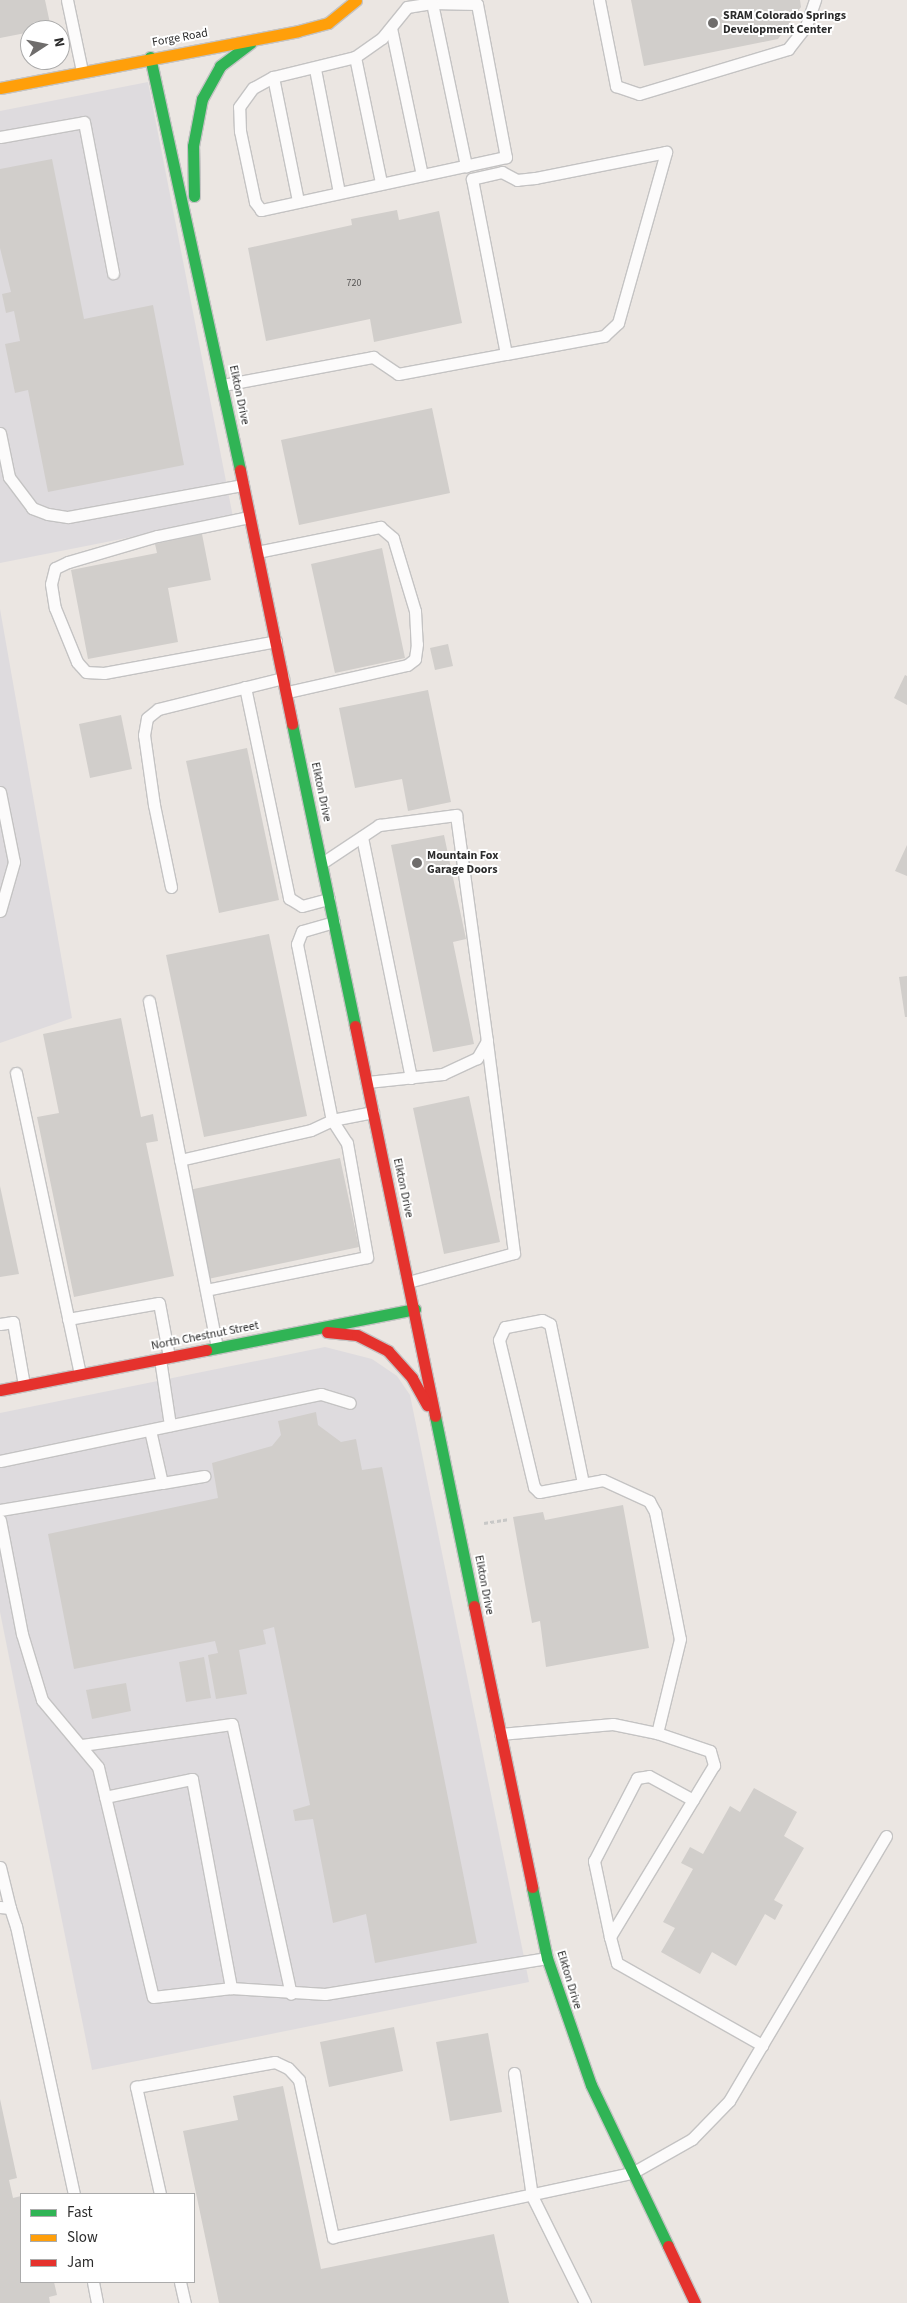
<!DOCTYPE html>
<style>
body{margin:0}
#map{position:relative;width:907px;height:2303px;overflow:hidden;background:#ebe6e2;font-family:"Source Sans 3",sans-serif}
div>[style]{position:absolute}
[style*='--x']{left:calc(var(--x)*1px);top:calc(var(--y)*1px);width:calc(var(--w)*1px);rotate:calc(var(--a)*1deg)}
.industrial>*{inset:0;background:#dedbde}
.building>*{inset:0;background:#d1cecb}
.path>*{height:3px;margin-top:-1.5px;transform-origin:0;background:repeating-linear-gradient(90deg,#c8c8c7 0 4px,transparent 0 6.5px)}
.roads{filter:drop-shadow(1px 0 #c4c3c3) drop-shadow(-1px 0 #c4c3c3) drop-shadow(0 1px #c4c3c3) drop-shadow(0 -1px #c4c3c3)}
.lane>*{height:11px;margin:-5.5px;padding:0 5.5px;transform-origin:5.5px;border-radius:5.5px;background:#fcfbfb}
.fast>*{height:11px;margin:-5.5px;padding:0 5.5px;transform-origin:5.5px;border-radius:5.5px;background:#30b455}
.slow>*{height:11px;margin:-5.5px;padding:0 5.5px;transform-origin:5.5px;border-radius:5.5px;background:#ff9f0a}
.jam>*{height:11px;margin:-5.5px;padding:0 5.5px;transform-origin:5.5px;border-radius:5.5px;background:#e5322d}
.dots>*{width:14px;height:14px;translate:-50% -50%;box-sizing:border-box;border:2px solid #fff;border-radius:50%}
span{translate:-50% -50%;white-space:nowrap;text-align:center;line-height:1.15;-webkit-text-stroke:4px #fff;paint-order:stroke}
.number-label{font-size:10px;color:#565554}
.number-label span{-webkit-text-stroke-width:0}
.poi-label{font-size:12px;color:#2c2c2c;font-weight:700}
.left{translate:0 -50%;text-align:left}
.street-label{font-size:12px;color:#2c2c2c}
.legend{position:absolute;left:20px;top:2193px;width:175px;height:90px;box-sizing:border-box;background:#fff;border:1px solid #ababab;margin:0;padding:6px 9px;list-style:none;font-size:15px;color:#2c2c2c}
.legend li{display:flex;align-items:center;gap:10px;height:25px}
.legend b{width:25px;border:1px solid #ababab}
.north{position:absolute;left:20px;top:20px;width:50px;height:50px;box-sizing:border-box;background:#fff;border:1px solid #ababab;border-radius:50%;rotate:79deg;font-size:14px;font-weight:700;line-height:20px;text-align:center;color:#2c2c2c}
.north::after{content:'';display:block;margin:auto;width:18px;height:22px;background:#6f6d6c;clip-path:polygon(50% 0,100% 100%,50% 72%,0 100%)}
</style>
<div id="map">
<div class="industrial">
<i style="clip-path:polygon(148px 82px,233px 517px,0 563px,0 111px)"></i>
<i style="clip-path:polygon(0 609px,72px 1018px,0 1043px)"></i>
<i style="clip-path:polygon(325px 1347px,372px 1359px,397px 1376px,410px 1395px,529px 1982px,92px 2070px,0 1612px,0 1413px)"></i>
</div>
<div class="building">
<i style="clip-path:polygon(0 0,45px 0,51px 28px,0 38px)"></i>
<i style="clip-path:polygon(631px 0,800px 0,801px 7px,778px 39px,644px 66px)"></i>
<i style="clip-path:polygon(52px 159px,84px 319px,153px 305px,184px 465px,48px 492px,28px 390px,15px 393px,5px 344px,20px 341px,14px 311px,6px 313px,2px 294px,11px 292px,0 248px,0 169px)"></i>
<i style="clip-path:polygon(397px 210px,399px 220px,439px 211px,462px 323px,374px 342px,370px 319px,266px 341px,248px 248px,352px 225px,351px 219px)"></i>
<i style="clip-path:polygon(432px 408px,450px 493px,299px 525px,281px 440px)"></i>
<i style="clip-path:polygon(202px 534px,211px 580px,168px 588px,178px 642px,88px 659px,71px 570px,157px 553px,155px 544px)"></i>
<i style="clip-path:polygon(382px 548px,405px 658px,335px 673px,311px 564px)"></i>
<i style="clip-path:polygon(448px 644px,453px 666px,435px 670px,430px 648px)"></i>
<i style="clip-path:polygon(905px 675px,907px 676px,907px 705px,894px 698px)"></i>
<i style="clip-path:polygon(428px 690px,451px 802px,408px 811px,402px 779px,355px 788px,339px 708px)"></i>
<i style="clip-path:polygon(121px 715px,132px 769px,90px 778px,79px 724px)"></i>
<i style="clip-path:polygon(247px 748px,279px 900px,219px 913px,186px 761px)"></i>
<i style="clip-path:polygon(444px 835px,466px 939px,453px 942px,474px 1044px,433px 1052px,391px 845px)"></i>
<i style="clip-path:polygon(907px 845px,907px 876px,895px 871px)"></i>
<i style="clip-path:polygon(269px 934px,307px 1116px,204px 1137px,166px 955px)"></i>
<i style="clip-path:polygon(907px 976px,907px 1017px,905px 1017px,899px 977px)"></i>
<i style="clip-path:polygon(121px 1018px,141px 1117px,153px 1114px,158px 1141px,146px 1143px,174px 1276px,74px 1297px,37px 1117px,59px 1113px,43px 1034px)"></i>
<i style="clip-path:polygon(469px 1096px,500px 1242px,444px 1254px,413px 1108px)"></i>
<i style="clip-path:polygon(340px 1158px,359px 1247px,208px 1279px,189px 1190px)"></i>
<i style="clip-path:polygon(0 1186px,19px 1274px,0 1277px)"></i>
<i style="clip-path:polygon(316px 1412px,318px 1425px,341px 1442px,356px 1439px,362px 1470px,382px 1467px,477px 1943px,375px 1963px,366px 1914px,333px 1923px,313px 1819px,295px 1821px,293px 1810px,310px 1805px,274px 1627px,263px 1630px,266px 1644px,239px 1650px,247px 1694px,216px 1699px,208px 1655px,218px 1653px,215px 1641px,74px 1669px,48px 1534px,218px 1498px,212px 1463px,272px 1446px,281px 1435px,278px 1421px)"></i>
<i style="clip-path:polygon(623px 1505px,649px 1648px,546px 1667px,540px 1621px,532px 1623px,513px 1517px,543px 1512px,545px 1520px)"></i>
<i style="clip-path:polygon(204px 1657px,211px 1698px,186px 1702px,179px 1662px)"></i>
<i style="clip-path:polygon(126px 1683px,131px 1711px,92px 1719px,86px 1690px)"></i>
<i style="clip-path:polygon(754px 1788px,797px 1812px,784px 1836px,804px 1848px,774px 1900px,783px 1905px,775px 1920px,765px 1914px,736px 1966px,712px 1952px,700px 1974px,661px 1952px,675px 1928px,663px 1922px,693px 1869px,681px 1863px,690px 1847px,703px 1854px,730px 1806px,740px 1812px)"></i>
<i style="clip-path:polygon(394px 2027px,403px 2071px,329px 2087px,320px 2042px)"></i>
<i style="clip-path:polygon(488px 2033px,502px 2112px,450px 2121px,436px 2042px)"></i>
<i style="clip-path:polygon(283px 2086px,321px 2269px,494px 2234px,509px 2303px,219px 2303px,183px 2131px,238px 2120px,233px 2096px)"></i>
<i style="clip-path:polygon(0 2099px,17px 2178px,9px 2180px,13px 2198px,21px 2196px,21px 2282px,54px 2282px,57px 2295px,49px 2297px,50px 2303px,0 2303px)"></i>
</div>
<div class="path">
<i style="--x:484;--y:1523;--w:26;--a:-9"></i>
</div>
<div class="roads">
<div class="lane">
<i style="--x:67;--y:0;--w:73;--a:78.1"></i>
<i style="--x:599;--y:0;--w:88;--a:78.8"></i>
<i style="--x:616;--y:86;--w:24;--a:19"></i>
<i style="--x:639;--y:94;--w:156;--a:-16.8"></i>
<i style="--x:788;--y:49;--w:29;--a:-52"></i>
<i style="--x:806;--y:26;--w:28;--a:-71"></i>
<i style="--x:432;--y:3;--w:45;--a:1.3"></i>
<i style="--x:477;--y:4;--w:156;--a:79.3"></i>
<i style="--x:506;--y:157;--w:251;--a:167.8"></i>
<i style="--x:261;--y:210;--w:10;--a:-127"></i>
<i style="--x:255;--y:202;--w:73;--a:-101.9"></i>
<i style="--x:240;--y:131;--w:24;--a:-92"></i>
<i style="--x:239;--y:107;--w:24;--a:-54"></i>
<i style="--x:253;--y:88;--w:23;--a:-29"></i>
<i style="--x:273;--y:77;--w:84;--a:-13.7"></i>
<i style="--x:355;--y:57;--w:33;--a:-35"></i>
<i style="--x:382;--y:38;--w:40;--a:-51"></i>
<i style="--x:407;--y:7;--w:25;--a:-9"></i>
<i style="--x:432;--y:3;--w:167;--a:78.2"></i>
<i style="--x:391;--y:28;--w:150;--a:78.1"></i>
<i style="--x:355;--y:57;--w:129;--a:78.3"></i>
<i style="--x:315;--y:69;--w:125;--a:79"></i>
<i style="--x:273;--y:77;--w:126;--a:78.6"></i>
<i style="--x:0;--y:137;--w:85;--a:-10.1"></i>
<i style="--x:84;--y:122;--w:154;--a:79.1"></i>
<i style="--x:223;--y:385;--w:153;--a:-10.6"></i>
<i style="--x:373;--y:357;--w:30;--a:34"></i>
<i style="--x:398;--y:374;--w:110;--a:-10.5"></i>
<i style="--x:506;--y:354;--w:100;--a:-10.4"></i>
<i style="--x:604;--y:336;--w:19;--a:-43"></i>
<i style="--x:618;--y:323;--w:178;--a:-74.3"></i>
<i style="--x:666;--y:152;--w:134;--a:168.8"></i>
<i style="--x:535;--y:178;--w:18;--a:174"></i>
<i style="--x:517;--y:180;--w:17;--a:-152"></i>
<i style="--x:502;--y:172;--w:31;--a:167"></i>
<i style="--x:472;--y:179;--w:178;--a:79"></i>
<i style="--x:0;--y:433;--w:45;--a:78.4"></i>
<i style="--x:9;--y:477;--w:39;--a:53"></i>
<i style="--x:32;--y:508;--w:17;--a:21"></i>
<i style="--x:48;--y:514;--w:20;--a:9"></i>
<i style="--x:68;--y:517;--w:178;--a:-10.4"></i>
<i style="--x:249;--y:517;--w:94;--a:168.3"></i>
<i style="--x:157;--y:536;--w:93;--a:163.7"></i>
<i style="--x:68;--y:562;--w:14;--a:155"></i>
<i style="--x:55;--y:568;--w:16;--a:104"></i>
<i style="--x:51;--y:584;--w:24;--a:81"></i>
<i style="--x:55;--y:608;--w:58;--a:67.8"></i>
<i style="--x:77;--y:662;--w:13;--a:48"></i>
<i style="--x:86;--y:672;--w:18;--a:3"></i>
<i style="--x:104;--y:673;--w:175;--a:-10.5"></i>
<i style="--x:257;--y:552;--w:126;--a:-11.5"></i>
<i style="--x:380;--y:527;--w:17;--a:40"></i>
<i style="--x:393;--y:538;--w:76;--a:73.2"></i>
<i style="--x:415;--y:611;--w:33;--a:87"></i>
<i style="--x:417;--y:644;--w:15;--a:98"></i>
<i style="--x:415;--y:659;--w:10;--a:143"></i>
<i style="--x:407;--y:665;--w:123;--a:167.3"></i>
<i style="--x:245;--y:687;--w:216;--a:78.2"></i>
<i style="--x:289;--y:898;--w:15;--a:32"></i>
<i style="--x:302;--y:906;--w:28;--a:-15"></i>
<i style="--x:0;--y:792;--w:71;--a:78.7"></i>
<i style="--x:14;--y:862;--w:51;--a:105.9"></i>
<i style="--x:362;--y:837;--w:246;--a:78.5"></i>
<i style="--x:322;--y:863;--w:69;--a:-33.7"></i>
<i style="--x:379;--y:825;--w:78;--a:-7.4"></i>
<i style="--x:456;--y:815;--w:228;--a:82.2"></i>
<i style="--x:487;--y:1041;--w:20;--a:120"></i>
<i style="--x:477;--y:1058;--w:38;--a:155"></i>
<i style="--x:443;--y:1074;--w:76;--a:174"></i>
<i style="--x:171;--y:887;--w:84;--a:-101.7"></i>
<i style="--x:154;--y:805;--w:71;--a:-98.1"></i>
<i style="--x:144;--y:735;--w:17;--a:-80"></i>
<i style="--x:147;--y:718;--w:14;--a:-39"></i>
<i style="--x:158;--y:709;--w:129;--a:-13.9"></i>
<i style="--x:334;--y:922;--w:33;--a:164"></i>
<i style="--x:302;--y:931;--w:14;--a:111"></i>
<i style="--x:297;--y:944;--w:179;--a:78.8"></i>
<i style="--x:332;--y:1120;--w:42;--a:-11"></i>
<i style="--x:149;--y:1001;--w:353;--a:78.9"></i>
<i style="--x:16;--y:1073;--w:308;--a:78"></i>
<i style="--x:180;--y:1160;--w:134;--a:-12.9"></i>
<i style="--x:311;--y:1130;--w:23;--a:-25"></i>
<i style="--x:332;--y:1120;--w:27;--a:57"></i>
<i style="--x:347;--y:1143;--w:116;--a:80"></i>
<i style="--x:367;--y:1257;--w:164;--a:168.4"></i>
<i style="--x:408;--y:1282;--w:110;--a:-15.3"></i>
<i style="--x:514;--y:1253;--w:214;--a:-97.3"></i>
<i style="--x:68;--y:1319;--w:92;--a:-10"></i>
<i style="--x:159;--y:1303;--w:55;--a:79.5"></i>
<i style="--x:0;--y:1324;--w:13;--a:-9"></i>
<i style="--x:13;--y:1322;--w:64;--a:80.1"></i>
<i style="--x:160;--y:1359;--w:67;--a:81.4"></i>
<i style="--x:0;--y:1461;--w:328;--a:-11.8"></i>
<i style="--x:321;--y:1394;--w:30;--a:17"></i>
<i style="--x:162;--y:1483;--w:43;--a:-9.5"></i>
<i style="--x:583;--y:1483;--w:162;--a:-101.7"></i>
<i style="--x:550;--y:1324;--w:9;--a:-153"></i>
<i style="--x:542;--y:1320;--w:38;--a:169"></i>
<i style="--x:505;--y:1327;--w:14;--a:115"></i>
<i style="--x:499;--y:1340;--w:151;--a:76.6"></i>
<i style="--x:534;--y:1487;--w:7;--a:45"></i>
<i style="--x:539;--y:1492;--w:65;--a:-10.6"></i>
<i style="--x:603;--y:1480;--w:51;--a:24.5"></i>
<i style="--x:649;--y:1501;--w:13;--a:61"></i>
<i style="--x:655;--y:1512;--w:129;--a:78.9"></i>
<i style="--x:680;--y:1639;--w:97;--a:103.7"></i>
<i style="--x:0;--y:1510;--w:164;--a:-9.5"></i>
<i style="--x:162;--y:1483;--w:54;--a:-102.8"></i>
<i style="--x:0;--y:1520;--w:116;--a:79.1"></i>
<i style="--x:22;--y:1634;--w:69;--a:73.1"></i>
<i style="--x:42;--y:1700;--w:87;--a:50.1"></i>
<i style="--x:98;--y:1767;--w:236;--a:76.6"></i>
<i style="--x:153;--y:1997;--w:79;--a:-6.6"></i>
<i style="--x:231;--y:1988;--w:94;--a:3.7"></i>
<i style="--x:325;--y:1994;--w:225;--a:-9.2"></i>
<i style="--x:500;--y:1734;--w:113;--a:-5.1"></i>
<i style="--x:613;--y:1724;--w:45;--a:11.6"></i>
<i style="--x:657;--y:1733;--w:56;--a:18.8"></i>
<i style="--x:710;--y:1751;--w:15;--a:74"></i>
<i style="--x:714;--y:1765;--w:201;--a:121.2"></i>
<i style="--x:610;--y:1937;--w:27;--a:75"></i>
<i style="--x:617;--y:1963;--w:167;--a:29.5"></i>
<i style="--x:762;--y:2045;--w:243;--a:-59.3"></i>
<i style="--x:82;--y:1745;--w:151;--a:-8"></i>
<i style="--x:232;--y:1724;--w:276;--a:77.7"></i>
<i style="--x:105;--y:1797;--w:89;--a:-11.7"></i>
<i style="--x:192;--y:1779;--w:213;--a:79.4"></i>
<i style="--x:0;--y:1867;--w:42;--a:76.3"></i>
<i style="--x:0;--y:1907;--w:10;--a:6"></i>
<i style="--x:10;--y:1908;--w:19;--a:72"></i>
<i style="--x:16;--y:1926;--w:274;--a:77.8"></i>
<i style="--x:610;--y:1937;--w:78;--a:-101.9"></i>
<i style="--x:594;--y:1861;--w:93;--a:-62.6"></i>
<i style="--x:637;--y:1778;--w:12;--a:-9"></i>
<i style="--x:649;--y:1776;--w:50;--a:28.6"></i>
<i style="--x:514;--y:2073;--w:124;--a:81.7"></i>
<i style="--x:532;--y:2196;--w:119;--a:63.6"></i>
<i style="--x:160;--y:2194;--w:110;--a:-102.6"></i>
<i style="--x:136;--y:2087;--w:141;--a:-10.2"></i>
<i style="--x:275;--y:2062;--w:14;--a:25"></i>
<i style="--x:288;--y:2068;--w:16;--a:47"></i>
<i style="--x:299;--y:2080;--w:161;--a:77.8"></i>
<i style="--x:333;--y:2237;--w:306;--a:-12.1"></i>
<i style="--x:632;--y:2173;--w:69;--a:-29.5"></i>
<i style="--x:692;--y:2139;--w:53;--a:-45.8"></i>
<i style="--x:729;--y:2101;--w:65;--a:-59.5"></i>
<i style="--x:93;--y:2282;--w:21;--a:79"></i>
<i style="--x:180;--y:2282;--w:22;--a:77"></i>
</div>
<div class="fast">
<i style="--x:150;--y:57;--w:423;--a:77.7"></i>
<i style="--x:194;--y:196;--w:50;--a:-91.1"></i>
<i style="--x:193;--y:146;--w:48;--a:-79.2"></i>
<i style="--x:202;--y:99;--w:38;--a:-61"></i>
<i style="--x:220;--y:66;--w:38;--a:-37"></i>
<i style="--x:292;--y:724;--w:309;--a:78.2"></i>
<i style="--x:206;--y:1350;--w:213;--a:-11.1"></i>
<i style="--x:435;--y:1416;--w:194;--a:78.4"></i>
<i style="--x:532;--y:1887;--w:73;--a:78.1"></i>
<i style="--x:547;--y:1958;--w:134;--a:70.9"></i>
<i style="--x:591;--y:2085;--w:178;--a:64.4"></i>
</div>
<div class="slow">
<i style="--x:0;--y:88;--w:303;--a:-10.8"></i>
<i style="--x:298;--y:31;--w:31;--a:-15"></i>
<i style="--x:328;--y:23;--w:36;--a:-39"></i>
</div>
<div class="jam">
<i style="--x:240;--y:470;--w:259;--a:78.4"></i>
<i style="--x:355;--y:1026;--w:398;--a:78.4"></i>
<i style="--x:327;--y:1332;--w:30;--a:6"></i>
<i style="--x:357;--y:1335;--w:35;--a:27"></i>
<i style="--x:388;--y:1351;--w:36;--a:48"></i>
<i style="--x:412;--y:1378;--w:31;--a:61"></i>
<i style="--x:0;--y:1390;--w:210;--a:-11"></i>
<i style="--x:474;--y:1606;--w:287;--a:78.3"></i>
<i style="--x:668;--y:2246;--w:63;--a:64.7"></i>
</div>
</div>
<div class="dots">
<i style="left:713px;top:23px;background:#6f6d6c"></i>
<i style="left:417px;top:863px;background:#6f6d6c"></i>
</div>
<div class="number-label">
<span style="left:354px;top:284px">720</span>
</div>
<div class="poi-label">
<span class="left" style="left:723px;top:23px">SRAM Colorado Springs<br>Development Center</span>
<span class="left" style="left:427px;top:863px">Mountain Fox<br>Garage Doors</span>
</div>
<div class="street-label">
<span style="left:180px;top:38px;rotate:-10deg">Forge Road</span>
<span style="left:239px;top:395px;rotate:78deg">Elkton Drive</span>
<span style="left:321px;top:792px;rotate:78deg">Elkton Drive</span>
<span style="left:403px;top:1188px;rotate:78deg">Elkton Drive</span>
<span style="left:205px;top:1336px;rotate:-11deg">North Chestnut Street</span>
<span style="left:484px;top:1585px;rotate:79deg">Elkton Drive</span>
<span style="left:569px;top:1980px;rotate:73deg">Elkton Drive</span>
</div>
<ul class="legend">
<li><b style="height:6px;background:#30b455"></b>Fast</li>
<li><b style="height:6px;background:#ff9f0a"></b>Slow</li>
<li><b style="height:6px;background:#e5322d"></b>Jam</li>
</ul>
<div class="north">N</div>
</div>
